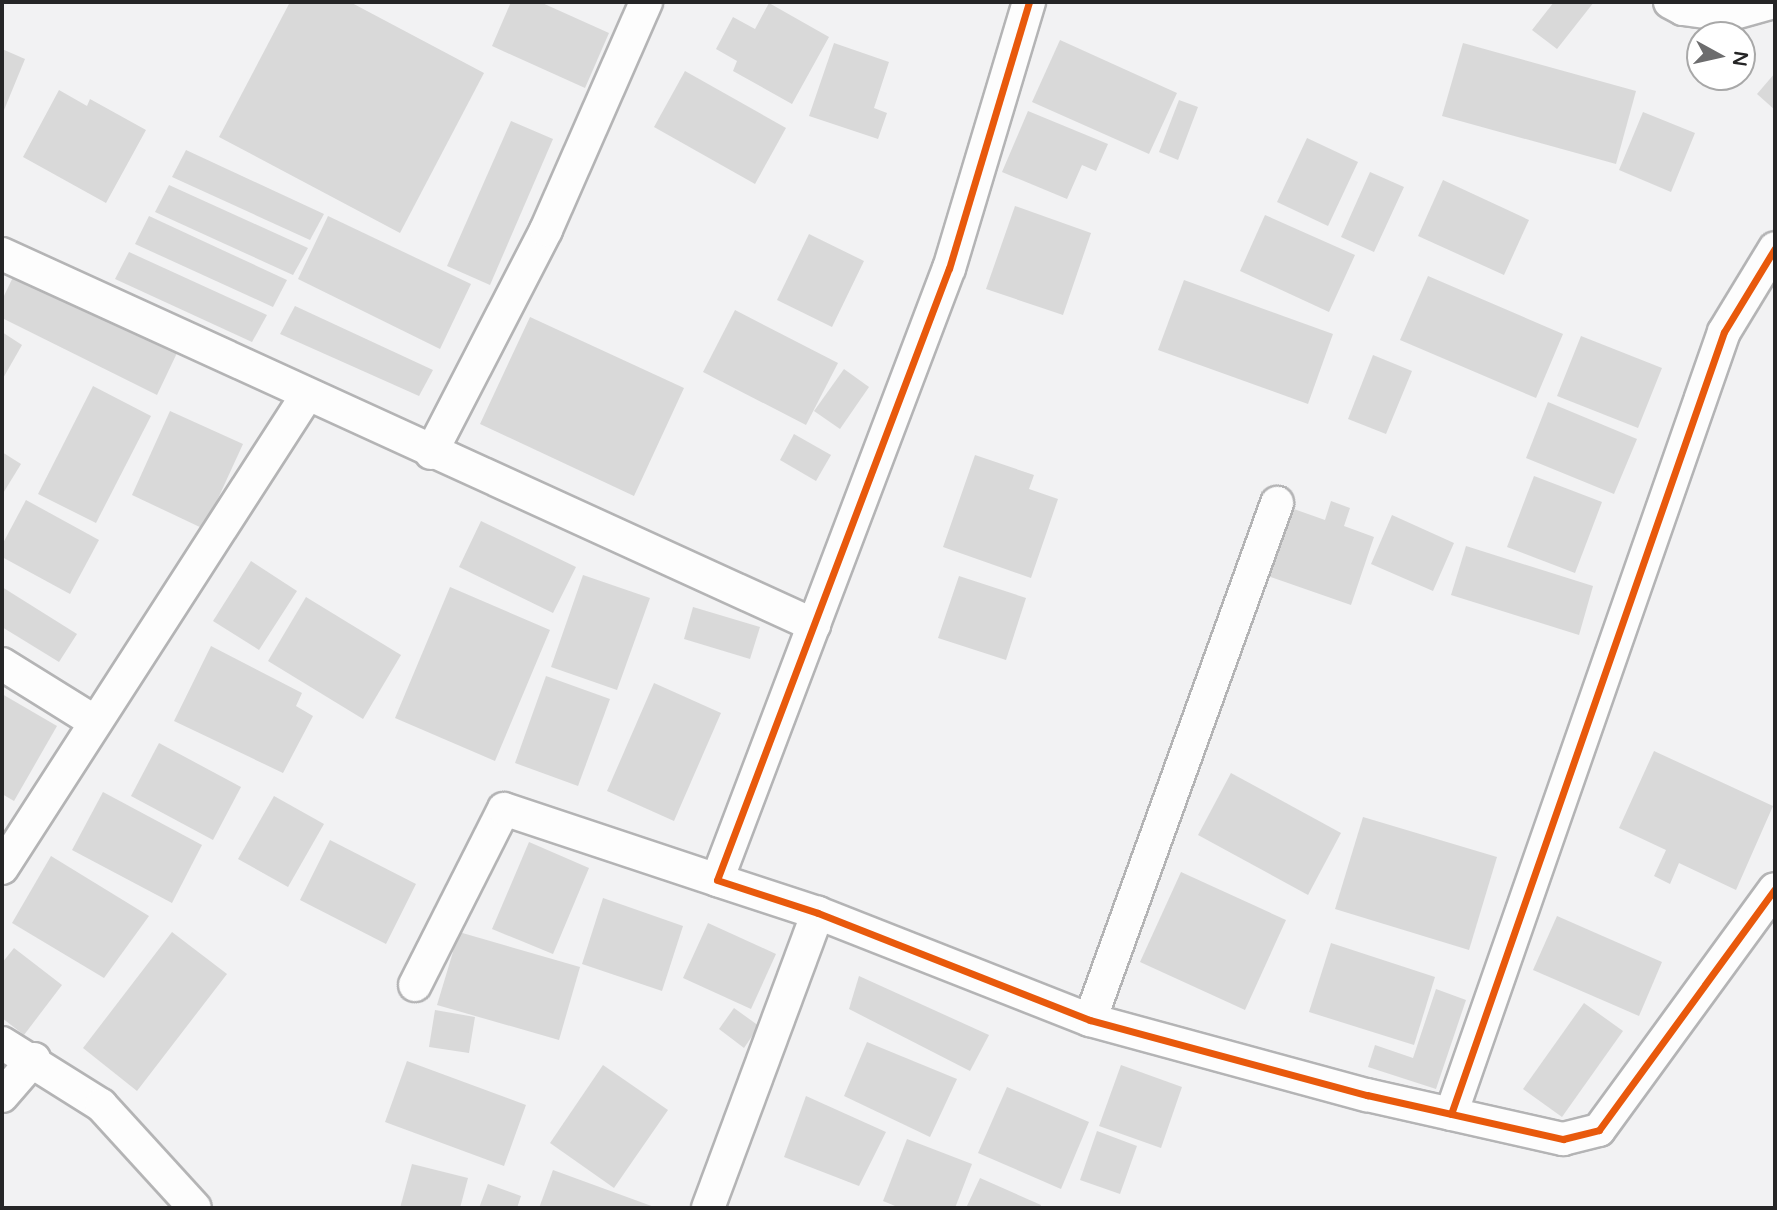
<!DOCTYPE html>
<style>
body{margin:0}
#map{position:relative;width:1777px;height:1210px;overflow:hidden;background:#f2f2f3;font-family:"Varela Round",sans-serif}
div>[style]{position:absolute}
[style*='--x']{left:calc(var(--x)*1px);top:calc(var(--y)*1px);width:calc(var(--w)*1px);rotate:calc(var(--a)*1deg)}
.building>*{inset:0;background:#d9d9d9}
.roads{filter:drop-shadow(2px 0 #b4b4b5) drop-shadow(-2px 0 #b4b4b5) drop-shadow(0 2px #b4b4b5) drop-shadow(0 -2px #b4b4b5)}
.street>*{height:32px;margin:-16px;padding:0 16px;transform-origin:16px;border-radius:16px;background:#fdfdfd}
.cycleway>*{height:7px;margin:-3.5px;padding:0 3.5px;transform-origin:3.5px;border-radius:3.5px;background:#e8590c}
span{translate:-50% -50%;white-space:nowrap;text-align:center;line-height:1.15;-webkit-text-stroke:6px #fff;paint-order:stroke}
.frame{position:absolute;inset:0;border:4px solid #252526;pointer-events:none}
.north{position:absolute;left:1686px;top:21px;width:70px;height:70px;box-sizing:border-box;background:#fff;border:2px solid #a8a8a8;border-radius:50%;rotate:98deg;font-size:19px;font-weight:700;line-height:28px;text-align:center;color:#252526}
.north::after{content:'';display:block;margin:auto;width:24px;height:32px;background:#6d6d6e;clip-path:polygon(50% 0,100% 100%,50% 72%,0 100%)}
</style>
<div id="map">
<div class="building">
<i style="clip-path:polygon(290px 2px,350px 2px,484px 73px,400px 233px,219px 137px)"></i>
<i style="clip-path:polygon(511px 2px,540px 2px,609px 33px,585px 88px,492px 46px)"></i>
<i style="clip-path:polygon(1554px 2px,1594px 2px,1557px 49px,1532px 30px)"></i>
<i style="clip-path:polygon(769px 3px,829px 37px,792px 104px,733px 71px,737px 61px,716px 49px,733px 17px,755px 29px)"></i>
<i style="clip-path:polygon(1060px 40px,1177px 93px,1149px 154px,1032px 102px)"></i>
<i style="clip-path:polygon(834px 43px,889px 62px,874px 108px,887px 113px,878px 139px,809px 116px)"></i>
<i style="clip-path:polygon(1463px 43px,1636px 91px,1616px 164px,1442px 116px)"></i>
<i style="clip-path:polygon(2px 49px,25px 59px,2px 115px)"></i>
<i style="clip-path:polygon(685px 71px,786px 128px,755px 184px,654px 127px)"></i>
<i style="clip-path:polygon(1775px 73px,1775px 110px,1757px 94px)"></i>
<i style="clip-path:polygon(59px 90px,87px 106px,90px 99px,146px 130px,106px 203px,23px 157px)"></i>
<i style="clip-path:polygon(1179px 100px,1198px 107px,1178px 160px,1159px 152px)"></i>
<i style="clip-path:polygon(1028px 111px,1108px 144px,1096px 171px,1082px 165px,1067px 199px,1002px 172px)"></i>
<i style="clip-path:polygon(1643px 112px,1695px 133px,1671px 192px,1619px 170px)"></i>
<i style="clip-path:polygon(511px 121px,553px 139px,490px 285px,447px 266px)"></i>
<i style="clip-path:polygon(1307px 138px,1358px 162px,1328px 226px,1277px 202px)"></i>
<i style="clip-path:polygon(186px 150px,324px 214px,310px 240px,172px 177px)"></i>
<i style="clip-path:polygon(1370px 172px,1404px 187px,1374px 252px,1341px 237px)"></i>
<i style="clip-path:polygon(1443px 180px,1529px 220px,1504px 275px,1418px 236px)"></i>
<i style="clip-path:polygon(169px 185px,308px 248px,293px 275px,155px 212px)"></i>
<i style="clip-path:polygon(1015px 206px,1091px 233px,1063px 315px,986px 289px)"></i>
<i style="clip-path:polygon(1265px 215px,1355px 255px,1329px 312px,1240px 271px)"></i>
<i style="clip-path:polygon(149px 216px,287px 280px,273px 307px,135px 244px)"></i>
<i style="clip-path:polygon(328px 216px,471px 284px,440px 349px,298px 279px)"></i>
<i style="clip-path:polygon(809px 234px,864px 261px,832px 327px,777px 300px)"></i>
<i style="clip-path:polygon(129px 252px,267px 315px,252px 342px,115px 279px)"></i>
<i style="clip-path:polygon(15px 273px,177px 353px,157px 395px,2px 318px,2px 300px)"></i>
<i style="clip-path:polygon(1428px 276px,1563px 334px,1536px 398px,1400px 340px)"></i>
<i style="clip-path:polygon(1184px 280px,1333px 334px,1308px 404px,1158px 350px)"></i>
<i style="clip-path:polygon(295px 306px,433px 370px,419px 396px,280px 334px)"></i>
<i style="clip-path:polygon(735px 310px,838px 363px,806px 425px,703px 372px)"></i>
<i style="clip-path:polygon(530px 317px,684px 388px,634px 496px,480px 424px)"></i>
<i style="clip-path:polygon(2px 332px,22px 345px,2px 380px)"></i>
<i style="clip-path:polygon(1581px 336px,1662px 368px,1638px 428px,1557px 396px)"></i>
<i style="clip-path:polygon(1373px 355px,1412px 371px,1386px 434px,1348px 419px)"></i>
<i style="clip-path:polygon(844px 369px,869px 387px,840px 429px,814px 411px)"></i>
<i style="clip-path:polygon(93px 386px,151px 416px,96px 523px,38px 494px)"></i>
<i style="clip-path:polygon(1548px 402px,1637px 439px,1614px 494px,1526px 458px)"></i>
<i style="clip-path:polygon(170px 411px,243px 444px,204px 529px,132px 495px)"></i>
<i style="clip-path:polygon(794px 434px,831px 455px,816px 481px,780px 460px)"></i>
<i style="clip-path:polygon(2px 452px,21px 464px,2px 495px)"></i>
<i style="clip-path:polygon(975px 455px,1034px 475px,1029px 489px,1058px 499px,1031px 578px,943px 547px)"></i>
<i style="clip-path:polygon(1534px 476px,1602px 502px,1575px 573px,1507px 547px)"></i>
<i style="clip-path:polygon(26px 500px,99px 540px,70px 594px,2px 557px,2px 545px)"></i>
<i style="clip-path:polygon(1331px 501px,1350px 508px,1344px 526px,1374px 537px,1351px 605px,1268px 576px,1291px 508px,1325px 520px)"></i>
<i style="clip-path:polygon(1392px 515px,1454px 543px,1433px 591px,1371px 564px)"></i>
<i style="clip-path:polygon(481px 521px,576px 567px,553px 613px,459px 567px)"></i>
<i style="clip-path:polygon(1466px 546px,1593px 586px,1579px 635px,1451px 595px)"></i>
<i style="clip-path:polygon(251px 561px,297px 591px,259px 650px,213px 621px)"></i>
<i style="clip-path:polygon(583px 575px,650px 598px,617px 690px,551px 667px)"></i>
<i style="clip-path:polygon(959px 576px,1026px 598px,1006px 660px,938px 638px)"></i>
<i style="clip-path:polygon(2px 587px,77px 634px,59px 662px,2px 627px)"></i>
<i style="clip-path:polygon(450px 587px,550px 630px,495px 761px,395px 718px)"></i>
<i style="clip-path:polygon(306px 597px,401px 655px,363px 719px,268px 661px)"></i>
<i style="clip-path:polygon(693px 607px,760px 627px,750px 659px,684px 639px)"></i>
<i style="clip-path:polygon(211px 646px,302px 693px,296px 706px,313px 716px,283px 773px,174px 721px)"></i>
<i style="clip-path:polygon(546px 676px,610px 699px,578px 786px,515px 763px)"></i>
<i style="clip-path:polygon(654px 683px,721px 713px,674px 821px,607px 791px)"></i>
<i style="clip-path:polygon(2px 694px,57px 726px,14px 801px,2px 794px)"></i>
<i style="clip-path:polygon(159px 743px,241px 787px,213px 840px,131px 796px)"></i>
<i style="clip-path:polygon(1654px 751px,1773px 806px,1736px 890px,1679px 863px,1670px 884px,1654px 876px,1666px 850px,1619px 828px)"></i>
<i style="clip-path:polygon(1231px 773px,1341px 833px,1308px 895px,1198px 835px)"></i>
<i style="clip-path:polygon(103px 792px,202px 845px,172px 903px,72px 850px)"></i>
<i style="clip-path:polygon(274px 796px,324px 824px,288px 887px,238px 859px)"></i>
<i style="clip-path:polygon(1363px 817px,1497px 857px,1469px 950px,1335px 909px)"></i>
<i style="clip-path:polygon(330px 840px,416px 884px,386px 944px,300px 900px)"></i>
<i style="clip-path:polygon(529px 842px,589px 868px,553px 954px,492px 929px)"></i>
<i style="clip-path:polygon(51px 856px,149px 916px,104px 978px,12px 923px)"></i>
<i style="clip-path:polygon(1181px 872px,1286px 920px,1245px 1010px,1140px 962px)"></i>
<i style="clip-path:polygon(603px 898px,683px 926px,662px 991px,582px 964px)"></i>
<i style="clip-path:polygon(1557px 916px,1662px 962px,1639px 1016px,1533px 970px)"></i>
<i style="clip-path:polygon(708px 923px,776px 954px,751px 1009px,683px 978px)"></i>
<i style="clip-path:polygon(172px 932px,227px 974px,137px 1091px,83px 1048px)"></i>
<i style="clip-path:polygon(459px 932px,580px 967px,559px 1040px,437px 1005px)"></i>
<i style="clip-path:polygon(1331px 943px,1435px 977px,1414px 1045px,1309px 1012px)"></i>
<i style="clip-path:polygon(14px 948px,62px 985px,24px 1035px,2px 1018px,2px 963px)"></i>
<i style="clip-path:polygon(859px 976px,989px 1035px,970px 1071px,849px 1009px)"></i>
<i style="clip-path:polygon(1436px 989px,1466px 1000px,1436px 1089px,1368px 1067px,1375px 1045px,1413px 1058px)"></i>
<i style="clip-path:polygon(1584px 1003px,1623px 1031px,1562px 1117px,1523px 1089px)"></i>
<i style="clip-path:polygon(734px 1008px,759px 1026px,744px 1048px,719px 1029px)"></i>
<i style="clip-path:polygon(435px 1010px,475px 1017px,469px 1053px,429px 1047px)"></i>
<i style="clip-path:polygon(867px 1042px,957px 1079px,930px 1137px,844px 1096px)"></i>
<i style="clip-path:polygon(407px 1061px,526px 1105px,504px 1166px,385px 1122px)"></i>
<i style="clip-path:polygon(603px 1065px,668px 1110px,614px 1188px,550px 1143px)"></i>
<i style="clip-path:polygon(1121px 1065px,1182px 1087px,1161px 1148px,1099px 1126px)"></i>
<i style="clip-path:polygon(1007px 1087px,1089px 1122px,1061px 1189px,978px 1153px)"></i>
<i style="clip-path:polygon(806px 1096px,886px 1132px,859px 1186px,784px 1157px)"></i>
<i style="clip-path:polygon(1097px 1131px,1137px 1146px,1120px 1194px,1080px 1180px)"></i>
<i style="clip-path:polygon(907px 1139px,972px 1164px,955px 1208px,900px 1208px,883px 1201px)"></i>
<i style="clip-path:polygon(412px 1164px,468px 1178px,460px 1208px,400px 1208px)"></i>
<i style="clip-path:polygon(553px 1170px,657px 1208px,539px 1208px)"></i>
<i style="clip-path:polygon(980px 1178px,1041px 1205px,1040px 1208px,966px 1208px)"></i>
<i style="clip-path:polygon(488px 1184px,521px 1196px,517px 1208px,479px 1208px)"></i>
</div>
<div class="roads">
<div class="street">
<i style="--x:1029;--y:2;--w:278;--a:106.7"></i>
<i style="--x:949;--y:268;--w:654;--a:110.76"></i>
<i style="--x:717;--y:880;--w:106;--a:18.1"></i>
<i style="--x:818;--y:913;--w:292;--a:21.5"></i>
<i style="--x:1090;--y:1020;--w:287;--a:15.2"></i>
<i style="--x:1367;--y:1095;--w:201;--a:12.7"></i>
<i style="--x:1563;--y:1139;--w:37;--a:-14"></i>
<i style="--x:1599;--y:1130;--w:298;--a:-53.9"></i>
<i style="--x:1670;--y:2;--w:15;--a:28"></i>
<i style="--x:1683;--y:9;--w:44;--a:7.8"></i>
<i style="--x:1727;--y:15;--w:49;--a:-15.5"></i>
<i style="--x:2;--y:254;--w:893;--a:24.56"></i>
<i style="--x:431;--y:453;--w:251;--a:-62.7"></i>
<i style="--x:546;--y:230;--w:249;--a:-66.3"></i>
<i style="--x:2;--y:664;--w:110;--a:31.9"></i>
<i style="--x:2;--y:868;--w:563;--a:-57.19"></i>
<i style="--x:415;--y:985;--w:197;--a:-63.2"></i>
<i style="--x:504;--y:809;--w:225;--a:18.4"></i>
<i style="--x:1090;--y:1020;--w:550;--a:-70.11"></i>
<i style="--x:2;--y:1043;--w:117;--a:32.1"></i>
<i style="--x:101;--y:1105;--w:139;--a:47.6"></i>
<i style="--x:2;--y:1096;--w:49;--a:-49.1"></i>
<i style="--x:1451;--y:1114;--w:828;--a:-70.76"></i>
<i style="--x:1724;--y:332;--w:98;--a:-58.7"></i>
<i style="--x:708;--y:1208;--w:315;--a:-69.6"></i>
</div>
</div>
<div class="cycleway">
<i style="--x:1029;--y:2;--w:278;--a:106.7"></i>
<i style="--x:949;--y:268;--w:654;--a:110.76"></i>
<i style="--x:717;--y:880;--w:106;--a:18.1"></i>
<i style="--x:818;--y:913;--w:292;--a:21.5"></i>
<i style="--x:1090;--y:1020;--w:287;--a:15.2"></i>
<i style="--x:1367;--y:1095;--w:201;--a:12.7"></i>
<i style="--x:1563;--y:1139;--w:37;--a:-14"></i>
<i style="--x:1599;--y:1130;--w:298;--a:-53.9"></i>
<i style="--x:1451;--y:1114;--w:828;--a:-70.76"></i>
<i style="--x:1724;--y:332;--w:98;--a:-58.7"></i>
</div>
<div class="frame"></div>
<div class="north">N</div>
</div>
